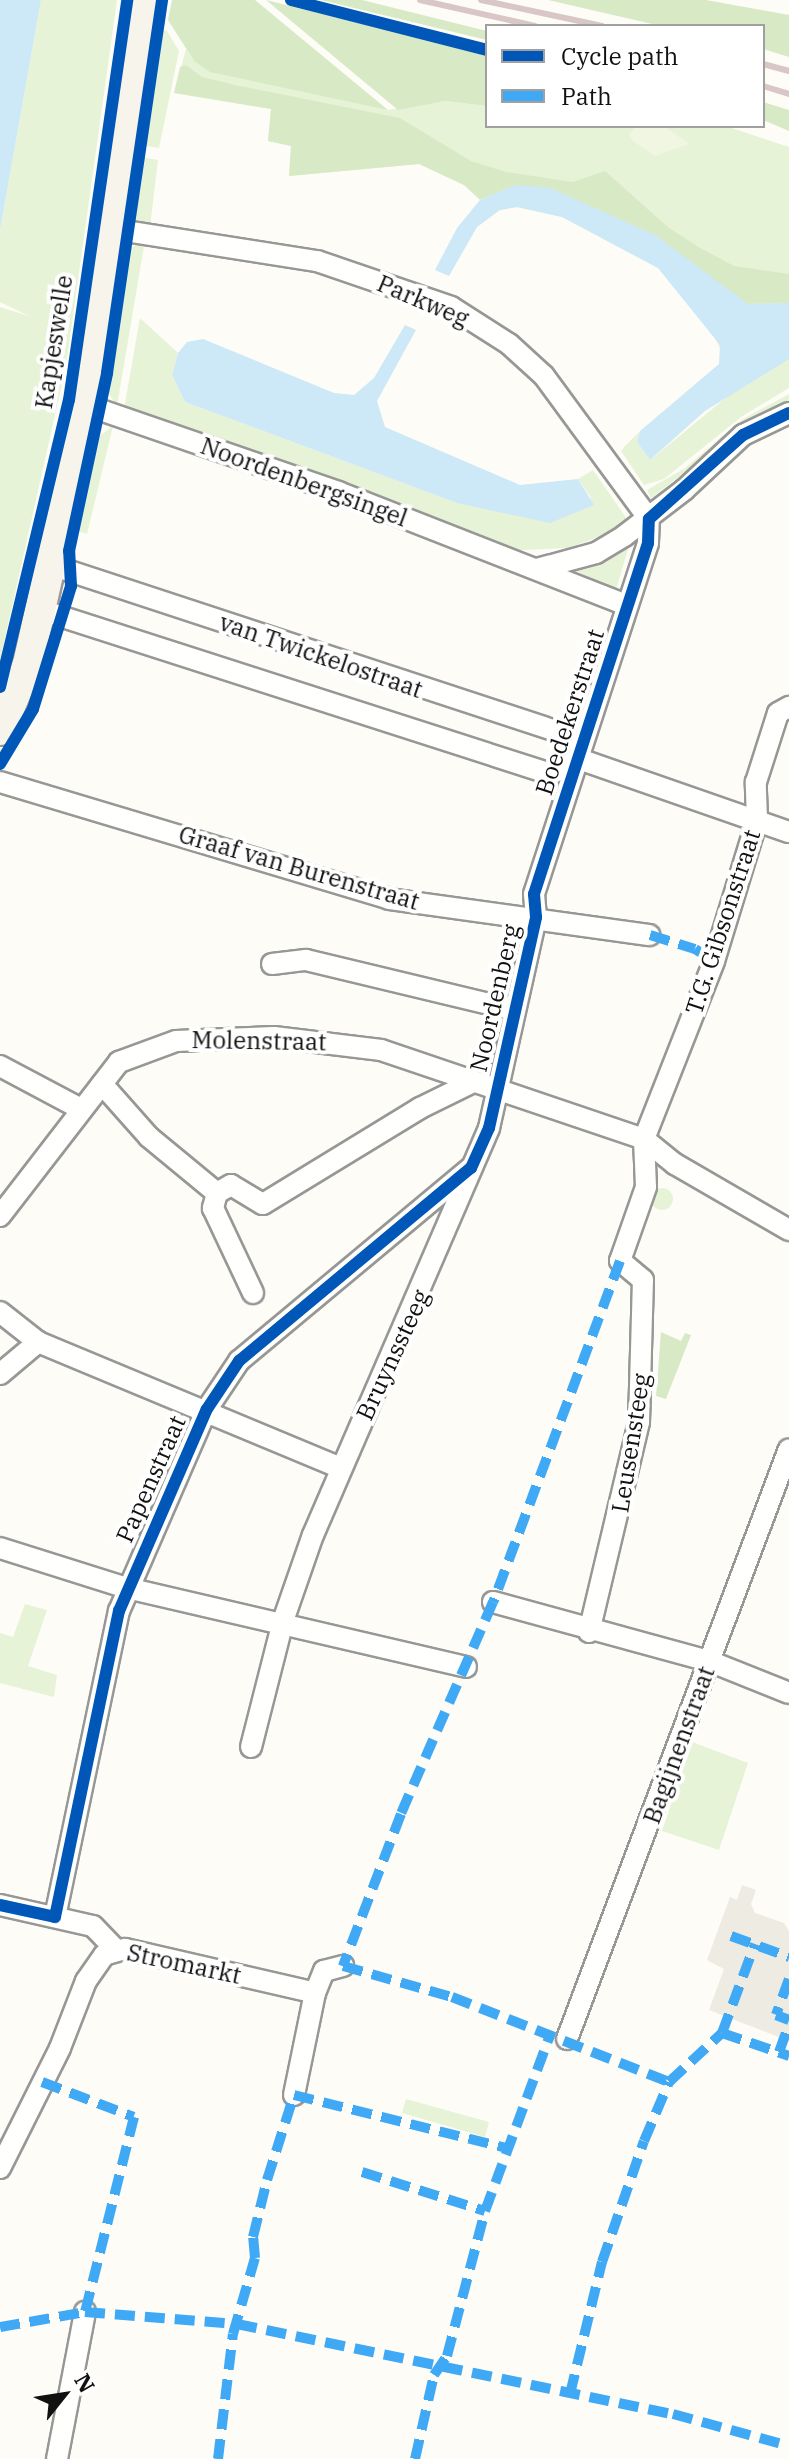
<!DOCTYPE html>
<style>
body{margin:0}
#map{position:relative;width:789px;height:2459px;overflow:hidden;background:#fdfcf7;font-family:"IBM Plex Serif",serif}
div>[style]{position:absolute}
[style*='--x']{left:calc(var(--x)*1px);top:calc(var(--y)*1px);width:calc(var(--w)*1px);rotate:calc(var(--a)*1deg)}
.green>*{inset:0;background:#e7f3d7}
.round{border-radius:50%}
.forest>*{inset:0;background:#d8eac5}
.pitch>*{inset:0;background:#f0f6e1}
.plaza>*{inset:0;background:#edebe2}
.water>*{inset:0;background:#cde8f7}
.roads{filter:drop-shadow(2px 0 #979795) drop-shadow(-2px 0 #979795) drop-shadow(0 2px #979795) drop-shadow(0 -2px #979795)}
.street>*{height:20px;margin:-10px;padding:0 10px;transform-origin:10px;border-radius:10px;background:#fffffe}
.secondary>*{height:30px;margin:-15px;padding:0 15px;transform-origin:15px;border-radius:15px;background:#f6f4eb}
.rail>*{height:6px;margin:-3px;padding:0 3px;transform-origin:3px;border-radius:3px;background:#d9c6c7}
.quiet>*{height:10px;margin-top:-5px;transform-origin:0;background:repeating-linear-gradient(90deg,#3fa9f5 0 20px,transparent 0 30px)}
.cycleway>*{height:12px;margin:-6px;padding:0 6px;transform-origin:6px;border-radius:6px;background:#0057b8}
span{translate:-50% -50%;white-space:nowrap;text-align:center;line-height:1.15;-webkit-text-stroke:8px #fff;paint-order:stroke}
.street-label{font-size:24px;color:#111}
.legend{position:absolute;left:485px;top:24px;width:280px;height:104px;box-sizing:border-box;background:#fff;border:2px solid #a0a0a0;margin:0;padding:10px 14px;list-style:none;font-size:24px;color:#111}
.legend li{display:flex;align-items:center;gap:16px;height:40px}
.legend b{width:40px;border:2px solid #a0a0a0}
.north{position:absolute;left:24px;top:2355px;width:80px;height:80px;-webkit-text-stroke:6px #fff;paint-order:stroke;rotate:60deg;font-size:22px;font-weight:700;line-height:32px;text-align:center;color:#111}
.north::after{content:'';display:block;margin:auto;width:28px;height:36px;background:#111;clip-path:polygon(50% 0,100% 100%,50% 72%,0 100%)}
</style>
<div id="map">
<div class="green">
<i style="clip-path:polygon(41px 0,117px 0,66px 366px,0 660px,0 307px,29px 316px,0 302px,0 230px)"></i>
<i style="clip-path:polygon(159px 29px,167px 31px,179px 51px,159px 148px,142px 145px)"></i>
<i style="clip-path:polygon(186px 49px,194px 61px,388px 110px,445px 101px,487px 106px,487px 126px,726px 126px,789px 147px,789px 388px,741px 417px,664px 479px,644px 485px,621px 451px,625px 446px,640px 431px,637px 442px,650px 460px,739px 387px,711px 330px,658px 268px,562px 217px,517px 207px,500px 210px,464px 185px,419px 164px,289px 176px,291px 146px,268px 141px,271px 109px,174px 93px)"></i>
<i style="clip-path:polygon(141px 157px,158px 160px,150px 227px,139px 225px,133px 214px)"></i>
<i style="clip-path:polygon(138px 243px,144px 246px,117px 406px,108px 392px,127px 251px)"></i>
<i style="clip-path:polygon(140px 318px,178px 353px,172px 375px,185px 402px,457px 503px,591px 498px,578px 479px,593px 470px,627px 519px,621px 529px,568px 548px,500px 551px,124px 409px)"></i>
<i style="clip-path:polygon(789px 394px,789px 406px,751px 422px,651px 498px,647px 490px,685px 468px,743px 419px)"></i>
<i style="clip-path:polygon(113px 426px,87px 534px,77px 531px,98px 437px)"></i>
<i style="clip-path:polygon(629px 546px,616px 590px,574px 570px,605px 558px)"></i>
<i class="round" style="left:651px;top:1188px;width:22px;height:22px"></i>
<i style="clip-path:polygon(25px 1604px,47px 1610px,28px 1666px,57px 1675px,54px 1697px,0 1683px,0 1633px,13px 1637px)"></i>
<i style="clip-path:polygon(692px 1742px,748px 1763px,719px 1850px,662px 1831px)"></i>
<i style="clip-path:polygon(406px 2099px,489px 2122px,485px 2137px,402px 2113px)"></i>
</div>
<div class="forest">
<i style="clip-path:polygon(172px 0,255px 0,388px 110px,210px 72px,194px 61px,168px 20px)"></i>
<i style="clip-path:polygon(266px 0,487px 55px,487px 106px,445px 101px,398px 110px)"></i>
<i style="clip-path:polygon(321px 0,362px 0,487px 31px,487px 40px)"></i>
<i style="clip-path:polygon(548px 0,706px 0,789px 15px,789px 57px,763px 49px,763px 26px,661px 26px)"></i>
<i style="clip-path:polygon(186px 65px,202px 77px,235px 85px,400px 118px,471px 161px,506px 172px,573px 182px,605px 171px,669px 228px,702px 249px,734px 266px,789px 274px,789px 303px,748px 304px,515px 185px,480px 200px,464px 185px,419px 164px,289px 176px,291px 146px,268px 141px,271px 109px,174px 93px,180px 67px)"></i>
<i style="clip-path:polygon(763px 102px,789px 110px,789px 131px,763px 120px)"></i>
<i style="clip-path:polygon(661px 1332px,681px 1341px,685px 1333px,691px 1335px,666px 1399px,656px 1396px)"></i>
</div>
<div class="pitch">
<i style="clip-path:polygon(637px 126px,665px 127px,689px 144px,655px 156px,633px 141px,629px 134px)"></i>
</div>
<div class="plaza">
<i style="clip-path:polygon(742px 1885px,756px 1890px,751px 1904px,755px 1913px,784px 1923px,789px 1931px,789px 2041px,709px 2010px,724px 1969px,707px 1960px,730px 1897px,737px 1900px)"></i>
</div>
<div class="water">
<i style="clip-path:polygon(0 0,41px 0,0 230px)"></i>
<i style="clip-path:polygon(515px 185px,550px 188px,655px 235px,748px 304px,789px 303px,789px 359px,705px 411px,650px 460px,637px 442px,640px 431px,719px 364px,720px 345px,658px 268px,562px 217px,517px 207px,500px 210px,477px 227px,449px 276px,435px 270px,457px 228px,480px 200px)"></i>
<i style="clip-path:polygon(405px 325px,416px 330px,377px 401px,385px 427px,520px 485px,578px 479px,594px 505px,550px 523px,457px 503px,185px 402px,172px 375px,178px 353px,187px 342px,203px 339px,334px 393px,354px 395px,374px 378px)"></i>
</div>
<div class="roads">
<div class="street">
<i style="--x:112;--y:229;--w:207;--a:8.9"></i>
<i style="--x:317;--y:261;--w:142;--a:18.9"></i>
<i style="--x:451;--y:307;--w:69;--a:32.5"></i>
<i style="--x:509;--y:344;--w:47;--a:42.4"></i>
<i style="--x:544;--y:376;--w:177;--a:53.7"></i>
<i style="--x:86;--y:405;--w:267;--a:19"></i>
<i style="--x:338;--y:492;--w:310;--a:21.4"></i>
<i style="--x:51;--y:565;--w:541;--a:18.2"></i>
<i style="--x:565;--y:734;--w:29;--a:61"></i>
<i style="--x:579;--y:759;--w:222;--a:19.2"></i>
<i style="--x:537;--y:569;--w:61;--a:-15.2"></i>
<i style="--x:596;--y:553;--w:33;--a:-31"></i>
<i style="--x:624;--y:536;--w:76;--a:-37.5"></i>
<i style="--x:684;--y:490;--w:81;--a:-43"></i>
<i style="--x:743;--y:435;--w:51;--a:-25.6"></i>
<i style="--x:41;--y:610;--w:536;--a:17.83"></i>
<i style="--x:551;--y:774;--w:32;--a:-28"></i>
<i style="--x:0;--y:782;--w:406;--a:16.7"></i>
<i style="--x:389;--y:899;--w:263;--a:7.9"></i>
<i style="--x:272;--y:964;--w:34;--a:-7"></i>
<i style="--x:306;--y:960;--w:215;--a:13.5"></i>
<i style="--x:0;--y:1066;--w:92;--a:28"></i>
<i style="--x:102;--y:1084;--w:71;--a:48.4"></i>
<i style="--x:149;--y:1137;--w:88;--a:39.5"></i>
<i style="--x:217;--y:1193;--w:16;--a:-30"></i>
<i style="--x:231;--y:1185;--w:37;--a:31"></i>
<i style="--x:263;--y:1204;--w:184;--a:-31.4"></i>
<i style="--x:420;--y:1108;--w:61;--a:-26.1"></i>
<i style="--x:217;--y:1193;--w:16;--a:105"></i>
<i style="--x:213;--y:1208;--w:94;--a:64.8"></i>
<i style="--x:0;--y:1216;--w:195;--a:-52.3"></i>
<i style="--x:119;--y:1062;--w:61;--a:-20.2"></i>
<i style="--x:176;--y:1041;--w:98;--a:-2.3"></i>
<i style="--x:274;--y:1037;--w:108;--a:6.9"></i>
<i style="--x:381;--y:1050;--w:278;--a:18.7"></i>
<i style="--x:644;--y:1139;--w:40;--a:39"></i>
<i style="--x:675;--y:1164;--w:132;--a:30.1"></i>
<i style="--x:0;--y:1312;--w:48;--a:38.3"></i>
<i style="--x:38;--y:1342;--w:328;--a:22.6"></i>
<i style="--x:0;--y:1374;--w:50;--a:-40.1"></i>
<i style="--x:0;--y:1548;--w:133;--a:17.5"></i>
<i style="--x:127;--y:1588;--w:348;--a:13.1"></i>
<i style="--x:493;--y:1602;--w:224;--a:15.3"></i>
<i style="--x:709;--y:1661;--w:86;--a:21.8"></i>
<i style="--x:589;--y:1632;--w:216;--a:-76.6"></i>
<i style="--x:639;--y:1422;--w:142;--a:-88.4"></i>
<i style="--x:643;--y:1280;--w:30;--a:-140"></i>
<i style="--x:620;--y:1261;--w:78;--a:-70.6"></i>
<i style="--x:646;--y:1187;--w:48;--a:-92.4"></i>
<i style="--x:644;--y:1139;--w:191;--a:-68.5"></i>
<i style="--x:714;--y:961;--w:147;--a:-73"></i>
<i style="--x:757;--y:820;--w:38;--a:-92"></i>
<i style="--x:756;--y:782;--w:72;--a:-72.3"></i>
<i style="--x:778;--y:713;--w:13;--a:-29"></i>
<i style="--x:251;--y:1747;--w:130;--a:-75.7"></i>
<i style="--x:283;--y:1621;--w:91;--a:-70.8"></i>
<i style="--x:313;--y:1535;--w:443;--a:-66.6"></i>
<i style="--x:489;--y:1128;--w:216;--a:-77.4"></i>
<i style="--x:536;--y:917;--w:23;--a:-95"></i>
<i style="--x:534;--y:894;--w:369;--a:-72"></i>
<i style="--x:648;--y:543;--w:24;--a:-88"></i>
<i style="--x:0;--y:1905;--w:95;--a:12.7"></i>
<i style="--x:93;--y:1926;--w:33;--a:46"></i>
<i style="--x:55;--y:1917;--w:313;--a:-78.2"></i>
<i style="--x:119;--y:1611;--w:220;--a:-66.5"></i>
<i style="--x:207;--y:1409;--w:58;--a:-56.3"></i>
<i style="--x:239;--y:1361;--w:302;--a:-39.8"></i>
<i style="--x:567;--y:2039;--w:630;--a:-69.38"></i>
<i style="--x:294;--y:2095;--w:104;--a:-78.4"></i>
<i style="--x:315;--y:1993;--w:24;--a:-68"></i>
<i style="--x:324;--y:1971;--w:20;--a:-15"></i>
<i style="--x:0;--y:2168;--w:134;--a:-63.4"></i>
<i style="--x:60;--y:2048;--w:72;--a:-68.8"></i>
<i style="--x:86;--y:1981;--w:32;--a:-55"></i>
<i style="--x:104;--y:1955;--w:22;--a:-16"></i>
<i style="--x:125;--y:1949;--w:195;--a:13"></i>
<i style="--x:57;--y:2459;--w:150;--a:-79.2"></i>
</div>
<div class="secondary">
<i style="--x:0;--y:730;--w:72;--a:-67"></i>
<i style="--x:28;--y:664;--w:265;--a:-77.4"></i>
<i style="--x:86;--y:405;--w:410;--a:-81.4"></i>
</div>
</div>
<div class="rail">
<i style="--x:420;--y:0;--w:118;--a:12.7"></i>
<i style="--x:481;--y:0;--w:124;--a:12.1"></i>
<i style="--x:763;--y:64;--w:27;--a:15"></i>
<i style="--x:763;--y:86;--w:27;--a:17"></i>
</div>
<div class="quiet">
<i style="--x:650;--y:935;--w:47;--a:17.3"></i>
<i style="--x:695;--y:949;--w:22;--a:32"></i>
<i style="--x:620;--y:1261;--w:364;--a:110.4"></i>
<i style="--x:493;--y:1602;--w:231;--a:113.5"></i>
<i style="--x:401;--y:1814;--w:163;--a:110.9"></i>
<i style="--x:343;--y:1966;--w:113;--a:15.9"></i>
<i style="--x:452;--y:1997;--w:233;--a:21.4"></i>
<i style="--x:731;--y:1936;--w:62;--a:19.9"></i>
<i style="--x:789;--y:1979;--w:38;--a:110"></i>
<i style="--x:776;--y:2015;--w:14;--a:21"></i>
<i style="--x:722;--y:2033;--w:95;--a:-69.7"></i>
<i style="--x:722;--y:2033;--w:71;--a:18.9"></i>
<i style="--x:779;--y:2052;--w:29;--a:-70"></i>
<i style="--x:42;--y:2082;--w:98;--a:20.8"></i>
<i style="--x:134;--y:2117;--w:201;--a:104.1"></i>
<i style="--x:362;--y:2172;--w:129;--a:17.6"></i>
<i style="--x:0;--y:2327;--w:86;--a:-10"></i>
<i style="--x:85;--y:2312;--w:152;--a:4.5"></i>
<i style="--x:237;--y:2324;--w:445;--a:11.7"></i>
<i style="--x:673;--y:2414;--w:120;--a:15.4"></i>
<i style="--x:570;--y:2394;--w:136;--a:-76.4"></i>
<i style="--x:602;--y:2262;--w:128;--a:-70.9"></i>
<i style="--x:644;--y:2141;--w:64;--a:-67"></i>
<i style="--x:669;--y:2082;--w:72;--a:-42.8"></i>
<i style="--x:218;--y:2459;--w:126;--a:-83.2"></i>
<i style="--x:233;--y:2334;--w:79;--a:-73.9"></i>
<i style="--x:255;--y:2258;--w:21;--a:-95"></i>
<i style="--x:253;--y:2237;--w:59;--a:-76.2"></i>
<i style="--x:267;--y:2180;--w:89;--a:-72.4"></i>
<i style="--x:294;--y:2095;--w:219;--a:14"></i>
<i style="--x:415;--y:2459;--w:86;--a:-77.3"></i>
<i style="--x:434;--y:2375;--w:23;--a:-56"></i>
<i style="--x:447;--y:2356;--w:150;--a:-75.3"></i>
<i style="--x:485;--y:2211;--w:190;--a:-69.7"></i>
</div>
<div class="cycleway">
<i style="--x:291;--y:0;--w:202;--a:14.3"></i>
<i style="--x:0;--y:687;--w:295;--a:-76.5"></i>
<i style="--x:69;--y:400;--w:404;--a:-81.7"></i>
<i style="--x:0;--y:764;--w:64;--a:-59"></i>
<i style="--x:33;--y:709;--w:129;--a:-72.8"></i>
<i style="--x:71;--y:586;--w:35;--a:-93"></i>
<i style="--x:69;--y:551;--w:182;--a:-77.9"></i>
<i style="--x:107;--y:373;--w:377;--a:-81.6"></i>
<i style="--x:0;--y:1905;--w:56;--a:12.3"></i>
<i style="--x:55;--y:1917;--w:313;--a:-78.2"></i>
<i style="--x:119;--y:1611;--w:220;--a:-66.5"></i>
<i style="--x:207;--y:1409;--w:58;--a:-56.3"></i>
<i style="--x:239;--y:1361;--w:302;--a:-39.8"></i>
<i style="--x:471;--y:1168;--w:44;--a:-65.8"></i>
<i style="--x:489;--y:1128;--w:216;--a:-77.4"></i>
<i style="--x:536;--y:917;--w:23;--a:-95"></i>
<i style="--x:534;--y:894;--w:369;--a:-72"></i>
<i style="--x:648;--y:543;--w:24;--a:-88"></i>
<i style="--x:649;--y:519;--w:126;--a:-41.8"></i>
<i style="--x:743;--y:435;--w:51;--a:-25.6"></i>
</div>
<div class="street-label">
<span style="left:423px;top:301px;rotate:23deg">Parkweg</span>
<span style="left:54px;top:342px;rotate:-81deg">Kapjeswelle</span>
<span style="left:304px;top:482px;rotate:20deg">Noordenbergsingel</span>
<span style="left:321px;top:656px;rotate:19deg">van Twickelostraat</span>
<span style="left:570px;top:712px;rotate:-72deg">Boedekerstraat</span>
<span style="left:299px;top:868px;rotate:16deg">Graaf van Burenstraat</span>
<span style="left:723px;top:922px;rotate:-72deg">T.G. Gibsonstraat</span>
<span style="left:495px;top:998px;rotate:-77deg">Noordenberg</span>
<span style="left:259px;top:1041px;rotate:1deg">Molenstraat</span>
<span style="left:393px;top:1355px;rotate:-65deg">Bruynssteeg</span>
<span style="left:631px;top:1443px;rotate:-81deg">Leusensteeg</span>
<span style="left:151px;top:1479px;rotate:-66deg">Papenstraat</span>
<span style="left:679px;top:1745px;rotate:-70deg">Bagijnenstraat</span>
<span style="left:184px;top:1964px;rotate:12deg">Stromarkt</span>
</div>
<ul class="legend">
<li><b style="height:10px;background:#0057b8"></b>Cycle path</li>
<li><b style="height:10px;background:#3fa9f5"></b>Path</li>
</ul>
<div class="north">N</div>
</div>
